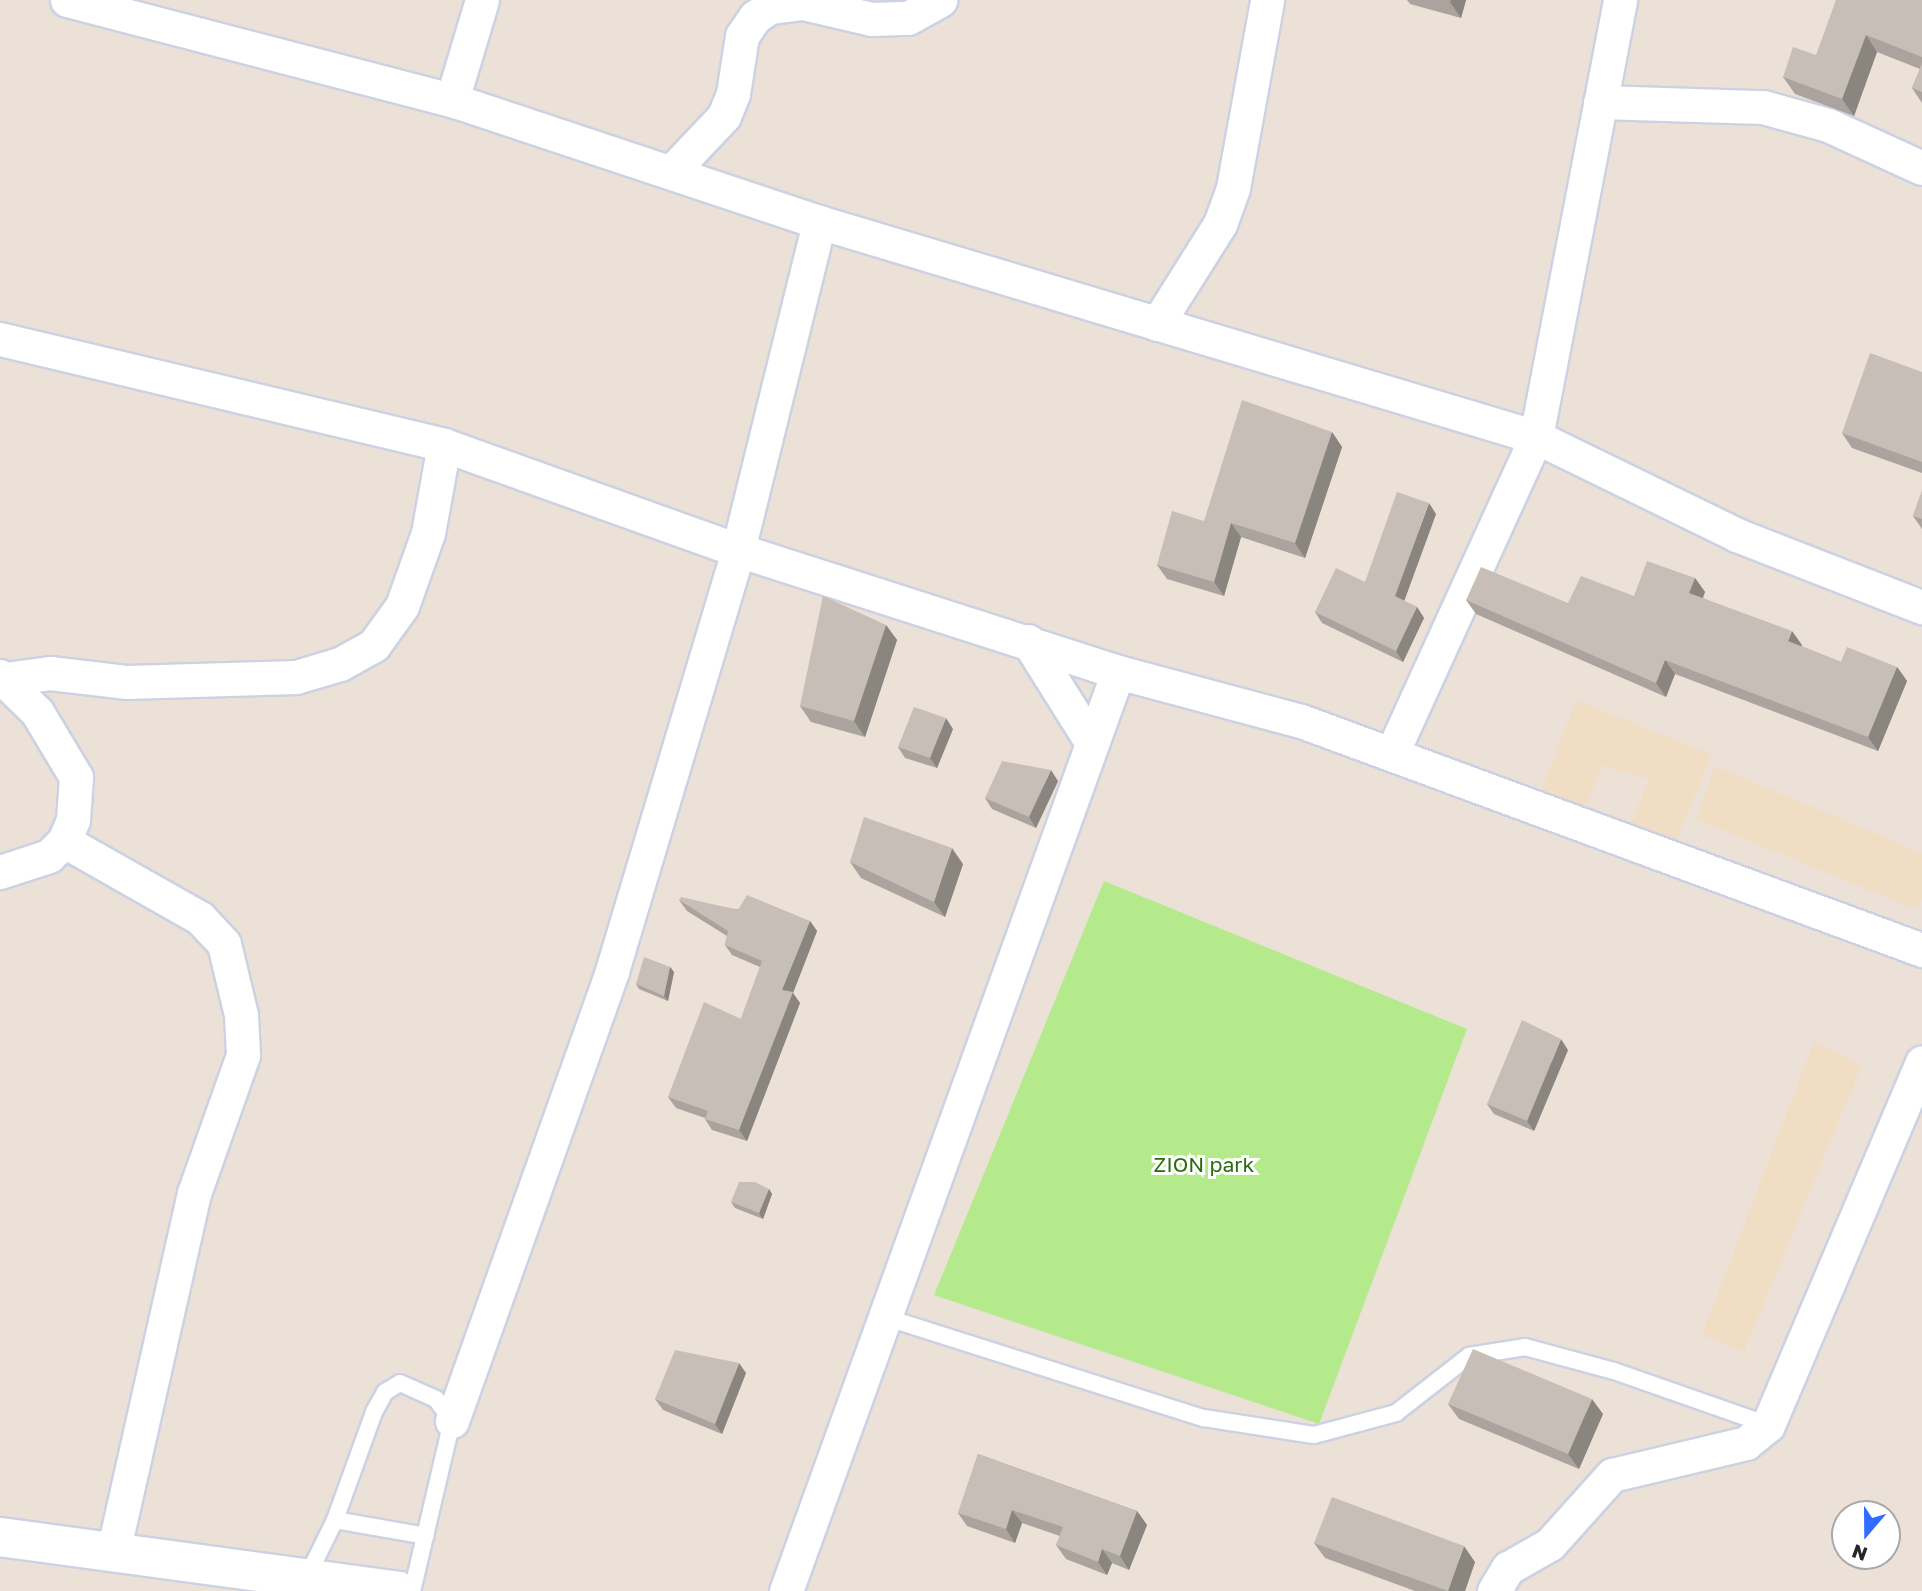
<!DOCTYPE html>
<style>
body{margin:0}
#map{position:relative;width:1922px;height:1591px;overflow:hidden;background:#ece1d6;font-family:"Golos Text",sans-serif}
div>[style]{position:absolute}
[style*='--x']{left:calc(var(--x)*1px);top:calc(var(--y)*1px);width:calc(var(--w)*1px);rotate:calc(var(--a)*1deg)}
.education>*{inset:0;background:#f0ddc3}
.green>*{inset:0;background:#b5ea8c}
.roads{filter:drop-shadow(2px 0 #ccd2e3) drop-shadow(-2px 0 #ccd2e3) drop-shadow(0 2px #ccd2e3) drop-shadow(0 -2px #ccd2e3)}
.service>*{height:16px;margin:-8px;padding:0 8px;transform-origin:8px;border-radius:8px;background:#fff}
.minor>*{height:33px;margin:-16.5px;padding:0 16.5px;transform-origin:16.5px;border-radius:16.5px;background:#fff}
.tertiary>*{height:38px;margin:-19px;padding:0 19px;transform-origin:19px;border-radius:19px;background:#fff}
.wall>*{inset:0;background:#aba39d}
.shaded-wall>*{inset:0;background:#8b8580}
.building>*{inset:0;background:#c7beb7}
span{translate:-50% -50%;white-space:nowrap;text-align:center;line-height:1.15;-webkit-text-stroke:6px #fff;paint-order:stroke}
.park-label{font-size:21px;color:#2c6b11}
.north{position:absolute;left:1831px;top:1500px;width:70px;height:70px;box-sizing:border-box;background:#fff;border:2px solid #a9a9a9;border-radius:50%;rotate:200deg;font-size:19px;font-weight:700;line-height:28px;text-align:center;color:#272727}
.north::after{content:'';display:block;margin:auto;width:24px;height:32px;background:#316bff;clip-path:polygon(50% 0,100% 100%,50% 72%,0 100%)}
</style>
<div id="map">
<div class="education">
<i style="clip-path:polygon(1576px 700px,1712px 755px,1667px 861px,1624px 842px,1649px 779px,1603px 765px,1577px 827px,1534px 810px)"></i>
<i style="clip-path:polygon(1715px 766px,1922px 853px,1922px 900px,1917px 910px,1696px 819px)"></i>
<i style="clip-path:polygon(1814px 1042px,1862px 1064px,1744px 1352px,1702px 1335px)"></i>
</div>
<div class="green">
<i style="clip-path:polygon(1104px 881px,1467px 1029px,1319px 1424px,934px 1295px)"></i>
</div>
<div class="roads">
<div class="service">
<i style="--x:888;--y:1318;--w:331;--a:17.6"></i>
<i style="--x:1204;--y:1418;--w:111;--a:8.8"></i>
<i style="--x:1314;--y:1435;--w:85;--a:-15"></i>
<i style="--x:1396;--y:1413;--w:93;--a:-38"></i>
<i style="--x:1469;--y:1356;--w:57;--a:-9.1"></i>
<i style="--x:1525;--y:1347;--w:92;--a:15.1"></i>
<i style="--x:1614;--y:1371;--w:163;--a:19.3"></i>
<i style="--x:335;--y:1520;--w:92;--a:10"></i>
<i style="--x:307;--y:1577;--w:64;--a:-63.8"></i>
<i style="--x:335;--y:1520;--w:115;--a:-70.1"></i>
<i style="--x:374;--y:1412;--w:23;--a:-61"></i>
<i style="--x:385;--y:1392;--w:17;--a:-31"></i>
<i style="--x:400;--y:1383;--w:39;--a:24"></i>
<i style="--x:436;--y:1399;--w:27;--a:54"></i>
<i style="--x:452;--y:1421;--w:175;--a:103.2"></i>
</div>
<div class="minor">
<i style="--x:67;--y:0;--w:398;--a:14.6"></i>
<i style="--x:452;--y:100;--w:387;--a:18.4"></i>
<i style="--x:819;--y:222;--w:749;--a:16.69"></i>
<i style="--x:1536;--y:437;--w:224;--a:26"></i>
<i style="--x:1737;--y:535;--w:199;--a:21.3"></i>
<i style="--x:452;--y:100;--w:104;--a:-73.3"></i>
<i style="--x:1600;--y:102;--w:163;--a:1.8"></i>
<i style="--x:1763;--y:107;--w:67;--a:15.5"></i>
<i style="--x:1828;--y:125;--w:103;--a:24.6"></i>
<i style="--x:673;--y:170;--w:74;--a:-46.6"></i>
<i style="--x:724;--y:116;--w:24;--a:-68"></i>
<i style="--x:733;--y:94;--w:59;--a:-81.2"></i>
<i style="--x:742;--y:36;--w:23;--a:-56"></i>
<i style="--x:755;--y:17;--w:18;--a:-34"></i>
<i style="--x:770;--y:7;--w:33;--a:-7"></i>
<i style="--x:803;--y:3;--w:71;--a:13.1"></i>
<i style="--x:872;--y:19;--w:36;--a:-2"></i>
<i style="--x:908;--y:18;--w:37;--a:-29"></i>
<i style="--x:1157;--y:324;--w:118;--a:-57.8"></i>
<i style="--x:1220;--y:224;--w:38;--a:-70"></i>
<i style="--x:1233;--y:188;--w:191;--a:-79.7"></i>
<i style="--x:0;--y:339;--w:456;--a:13.4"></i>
<i style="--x:444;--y:445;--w:312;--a:19.7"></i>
<i style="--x:738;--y:550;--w:399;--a:17.8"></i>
<i style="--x:1118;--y:672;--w:189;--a:15"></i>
<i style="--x:1301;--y:721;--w:662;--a:20.24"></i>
<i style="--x:1028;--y:641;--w:120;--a:57.9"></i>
<i style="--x:0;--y:676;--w:52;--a:44.2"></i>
<i style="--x:37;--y:712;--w:76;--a:59"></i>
<i style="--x:76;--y:777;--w:43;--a:94"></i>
<i style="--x:73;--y:820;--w:23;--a:113"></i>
<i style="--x:64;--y:841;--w:21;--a:135"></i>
<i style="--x:49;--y:856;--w:52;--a:161.9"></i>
<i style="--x:5;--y:679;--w:45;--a:-7.6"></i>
<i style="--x:50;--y:673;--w:78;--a:6.7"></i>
<i style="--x:127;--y:682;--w:169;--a:-1.7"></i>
<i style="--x:296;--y:677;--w:46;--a:-16.5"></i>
<i style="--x:340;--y:664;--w:39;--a:-29"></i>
<i style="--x:374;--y:645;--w:48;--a:-54.3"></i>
<i style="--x:402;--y:606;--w:77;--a:-70.4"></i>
<i style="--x:428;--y:533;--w:89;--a:-79.7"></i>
<i style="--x:1392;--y:753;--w:347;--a:-65.5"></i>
<i style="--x:1536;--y:437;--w:445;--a:-79.1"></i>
<i style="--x:64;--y:841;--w:156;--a:29.5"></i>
<i style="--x:200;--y:918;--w:35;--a:47"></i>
<i style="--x:224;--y:944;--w:73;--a:76.5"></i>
<i style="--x:241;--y:1015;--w:40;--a:87.1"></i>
<i style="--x:243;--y:1055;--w:146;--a:109.5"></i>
<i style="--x:194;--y:1193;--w:368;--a:102.7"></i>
<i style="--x:452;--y:1421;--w:478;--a:-70.4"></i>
<i style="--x:612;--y:971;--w:439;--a:-73.3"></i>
<i style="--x:738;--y:550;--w:338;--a:-76.1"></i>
<i style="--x:786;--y:1591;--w:977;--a:-70.14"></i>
<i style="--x:1494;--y:1591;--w:27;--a:-59"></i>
<i style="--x:1508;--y:1568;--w:48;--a:-29.7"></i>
<i style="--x:1550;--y:1544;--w:93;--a:-48.1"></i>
<i style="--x:1612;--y:1475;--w:138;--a:-13.4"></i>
<i style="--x:1746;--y:1443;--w:28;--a:-39"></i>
<i style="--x:1768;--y:1425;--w:394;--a:-67"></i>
</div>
<div class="tertiary">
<i style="--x:0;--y:1537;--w:402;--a:7.7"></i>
</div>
</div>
<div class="wall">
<i style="clip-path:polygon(1407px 0,1466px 0,1461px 18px,1410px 4px)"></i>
<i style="clip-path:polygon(1922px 0,1922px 103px,1912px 88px,1920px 69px,1877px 52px,1854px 116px,1795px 94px,1783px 77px,1816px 55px)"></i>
<i style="clip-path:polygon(1922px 372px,1922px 473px,1852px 448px,1842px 433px)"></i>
<i style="clip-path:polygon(1332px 432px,1342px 447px,1305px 558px,1241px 537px,1224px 596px,1167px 579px,1157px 565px,1204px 521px)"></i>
<i style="clip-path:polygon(1922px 491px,1922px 529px,1913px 516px)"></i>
<i style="clip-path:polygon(1436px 514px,1404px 601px,1417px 607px,1424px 618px,1403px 662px,1322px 623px,1315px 612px,1365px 582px)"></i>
<i style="clip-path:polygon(1695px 578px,1705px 592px,1703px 598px,1801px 646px,1841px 662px,1897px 667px,1907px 681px,1878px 751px,1675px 674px,1666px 697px,1476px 614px,1466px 600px,1568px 603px,1634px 596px)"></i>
<i style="clip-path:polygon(886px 625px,897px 640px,865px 737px,811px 722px,800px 706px)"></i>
<i style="clip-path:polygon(953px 729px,937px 768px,905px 758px,898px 747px)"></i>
<i style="clip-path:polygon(1058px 781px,1036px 828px,992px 809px,985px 798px)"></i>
<i style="clip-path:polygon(850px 862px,963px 864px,945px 917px,861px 878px)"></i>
<i style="clip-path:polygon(679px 900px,810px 921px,817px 931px,793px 993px,800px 1003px,747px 1141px,712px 1130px,705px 1119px,705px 1118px,676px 1108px,668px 1097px,741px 1019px,760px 967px,732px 955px,725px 945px,727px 936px,687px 911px)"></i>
<i style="clip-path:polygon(670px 967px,674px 972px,668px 1001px,639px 989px,636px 984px)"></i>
<i style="clip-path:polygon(1568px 1050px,1534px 1131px,1494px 1114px,1487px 1104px)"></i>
<i style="clip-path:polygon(769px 1189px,772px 1194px,763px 1219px,735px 1208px,731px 1202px)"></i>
<i style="clip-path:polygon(746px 1373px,722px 1434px,663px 1410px,655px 1399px)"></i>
<i style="clip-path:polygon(1448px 1404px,1603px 1414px,1579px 1469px,1459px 1419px)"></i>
<i style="clip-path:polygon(978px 1454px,1137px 1511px,1147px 1525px,1129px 1570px,1112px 1563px,1107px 1575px,1066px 1559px,1056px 1545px,1060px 1536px,1022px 1523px,1015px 1543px,967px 1526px,958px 1513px)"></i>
<i style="clip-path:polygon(1314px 1543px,1475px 1562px,1465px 1591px,1415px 1591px,1325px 1558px)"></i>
</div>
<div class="shaded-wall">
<i style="clip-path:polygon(1451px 0,1466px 0,1461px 18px,1450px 2px)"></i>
<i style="clip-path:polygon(1866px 35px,1877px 52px,1854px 116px,1842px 99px)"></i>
<i style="clip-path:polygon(1332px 432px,1342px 447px,1305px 558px,1295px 543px)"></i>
<i style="clip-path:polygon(1429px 503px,1436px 514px,1402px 607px,1395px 596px)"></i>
<i style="clip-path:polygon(1231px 523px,1241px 537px,1224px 596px,1214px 582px)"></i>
<i style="clip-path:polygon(1695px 578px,1705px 592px,1699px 607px,1689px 593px)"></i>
<i style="clip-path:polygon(1417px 607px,1424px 618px,1403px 662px,1396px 651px)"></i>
<i style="clip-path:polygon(886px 625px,897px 640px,865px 737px,854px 721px)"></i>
<i style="clip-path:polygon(1792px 631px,1802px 645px,1798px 655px,1788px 641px)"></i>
<i style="clip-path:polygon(1665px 660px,1675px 674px,1666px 697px,1656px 683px)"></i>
<i style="clip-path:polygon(1897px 667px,1907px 681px,1878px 751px,1868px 737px)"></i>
<i style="clip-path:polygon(946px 718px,953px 729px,937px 768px,930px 758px)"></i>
<i style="clip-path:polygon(1051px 770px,1058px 781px,1036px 828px,1029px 817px)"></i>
<i style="clip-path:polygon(952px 848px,963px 864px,945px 917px,934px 902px)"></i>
<i style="clip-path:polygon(810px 921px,817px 931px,793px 993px,800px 1003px,747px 1141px,739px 1130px,782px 990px)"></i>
<i style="clip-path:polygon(670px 967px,674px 972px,668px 1001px,664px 996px)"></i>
<i style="clip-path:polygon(1561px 1039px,1568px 1050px,1534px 1131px,1527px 1121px)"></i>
<i style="clip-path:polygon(769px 1189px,772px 1194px,763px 1219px,759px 1213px)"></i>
<i style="clip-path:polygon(739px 1363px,746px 1373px,722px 1434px,715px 1424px)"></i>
<i style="clip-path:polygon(1592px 1399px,1603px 1414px,1579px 1469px,1568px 1454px)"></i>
<i style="clip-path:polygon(1012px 1510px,1022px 1523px,1015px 1543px,1006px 1529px)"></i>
<i style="clip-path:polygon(1137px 1511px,1147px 1525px,1129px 1570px,1120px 1556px)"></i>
<i style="clip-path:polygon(1464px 1546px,1475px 1562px,1465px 1591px,1448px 1591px)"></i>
<i style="clip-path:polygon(1102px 1549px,1112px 1563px,1107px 1575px,1098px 1562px)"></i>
</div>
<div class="building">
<i style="clip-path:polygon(1836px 0,1922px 0,1922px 57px,1866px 35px,1842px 99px,1783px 77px,1793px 47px,1816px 55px)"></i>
<i style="clip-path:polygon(1922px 63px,1922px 92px,1912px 88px)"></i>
<i style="clip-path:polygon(1870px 353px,1922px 372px,1922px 462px,1842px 433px)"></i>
<i style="clip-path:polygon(1242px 400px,1332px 432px,1295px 543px,1231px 523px,1214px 582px,1157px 565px,1172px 511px,1204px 521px)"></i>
<i style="clip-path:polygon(1922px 491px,1922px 519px,1913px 516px)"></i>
<i style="clip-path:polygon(1397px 492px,1429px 503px,1395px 596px,1417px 607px,1396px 651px,1315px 612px,1336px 568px,1365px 582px)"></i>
<i style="clip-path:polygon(1647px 561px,1695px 578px,1689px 593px,1792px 631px,1788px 641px,1841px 662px,1847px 647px,1897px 667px,1868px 737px,1665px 660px,1656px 683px,1466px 600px,1481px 567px,1568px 603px,1581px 576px,1634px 596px)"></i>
<i style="clip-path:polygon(823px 596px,886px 625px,854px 721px,800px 706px)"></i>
<i style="clip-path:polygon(914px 707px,946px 718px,930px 758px,898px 747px)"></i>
<i style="clip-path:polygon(1002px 761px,1051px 770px,1029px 817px,985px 798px)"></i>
<i style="clip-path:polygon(864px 817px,952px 848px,934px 902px,850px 862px)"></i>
<i style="clip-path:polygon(747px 895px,810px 921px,782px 990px,793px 992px,739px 1130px,705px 1119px,708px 1111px,668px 1097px,704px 1002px,741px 1019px,762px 961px,725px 945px,728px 931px,679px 900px,681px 897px,738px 910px)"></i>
<i style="clip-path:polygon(644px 957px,670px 967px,664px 996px,636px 984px)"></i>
<i style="clip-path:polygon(1522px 1020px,1561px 1039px,1527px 1121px,1487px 1104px)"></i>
<i style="clip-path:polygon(739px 1182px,755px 1182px,769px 1189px,759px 1213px,731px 1202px)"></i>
<i style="clip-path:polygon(1473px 1349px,1592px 1399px,1568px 1454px,1448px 1404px)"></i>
<i style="clip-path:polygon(675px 1350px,739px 1363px,715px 1424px,655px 1399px)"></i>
<i style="clip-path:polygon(978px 1454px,1137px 1511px,1120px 1556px,1102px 1549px,1098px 1562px,1056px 1545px,1063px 1527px,1012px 1510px,1006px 1529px,958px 1513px)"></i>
<i style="clip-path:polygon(1332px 1497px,1464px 1546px,1448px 1591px,1314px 1543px)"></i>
</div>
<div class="park-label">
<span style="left:1204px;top:1164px">ZION park</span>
</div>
<div class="north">N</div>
</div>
